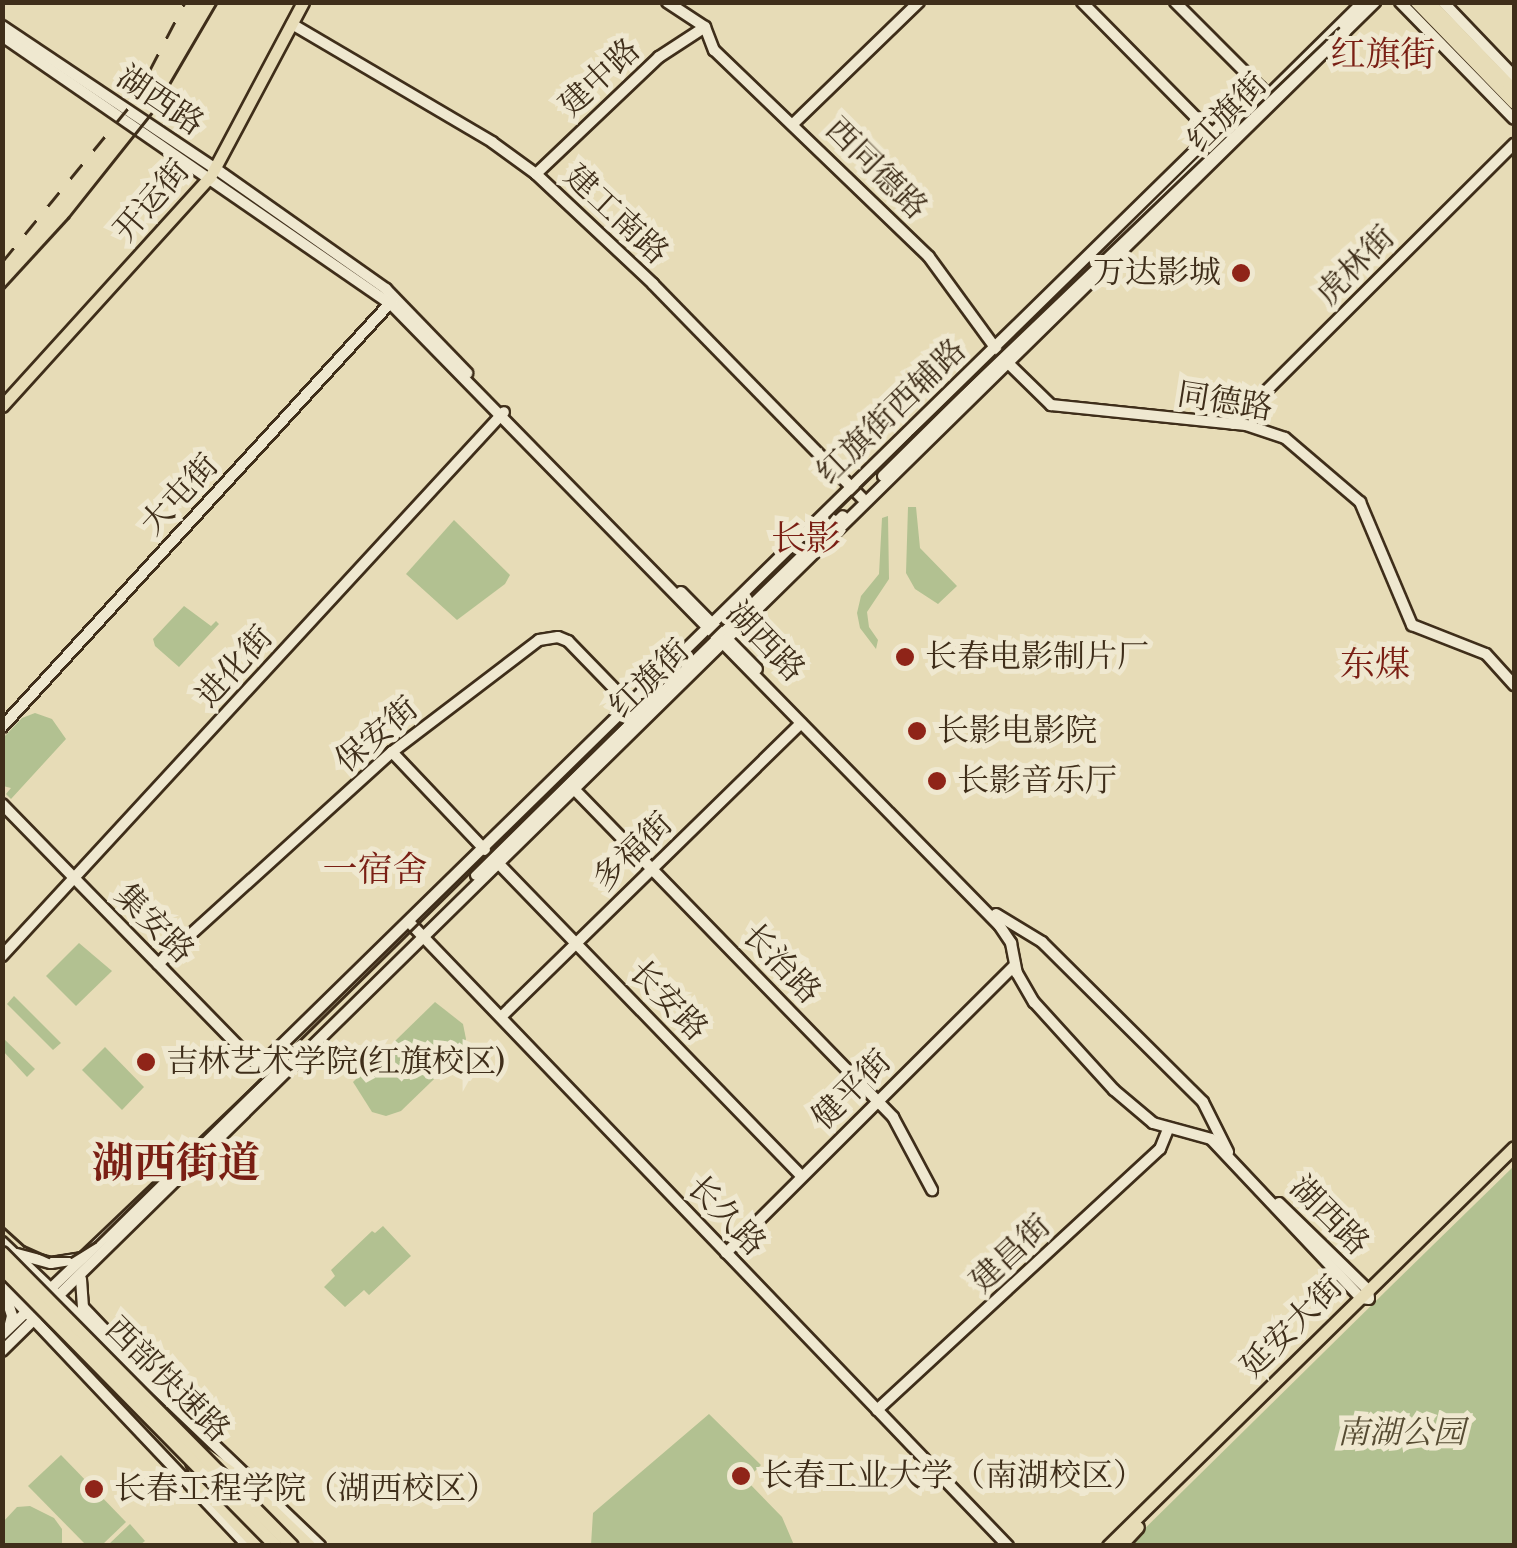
<!DOCTYPE html>
<meta charset="utf-8">
<style>
body{margin:0}
#map{position:relative;width:1517px;height:1548px;overflow:hidden;background:#e7dcb7;font-family:"Libre Bodoni","Noto Serif SC",serif}
div>[style]{position:absolute}
[style*='--x']{left:calc(var(--x)*1px);top:calc(var(--y)*1px);width:calc(var(--w)*1px);rotate:calc(var(--a)*1deg)}
.green>*{inset:0;background:#b2c191}
.roads{filter:drop-shadow(2px 0 #3f2e1a) drop-shadow(-2px 0 #3f2e1a) drop-shadow(0 2px #3f2e1a) drop-shadow(0 -2px #3f2e1a)}
.secondary>*{height:10px;margin:-5px;padding:0 5px;transform-origin:5px;border-radius:5px;background:#efe8d0}
.primary>*{height:11px;margin:-5.5px;padding:0 5.5px;transform-origin:5.5px;border-radius:5.5px;background:#e7dcb7}
.highway>*{height:12px;margin:-6px;padding:0 6px;transform-origin:6px;border-radius:6px;background:#e7dcb7}
.tram>*{height:2.5px;margin:-1.25px;padding:0 1.25px;transform-origin:1.25px;border-radius:1.25px;background:#3f2e1a}
.rail>*{height:2.5px;margin-top:-1.25px;transform-origin:0;background:repeating-linear-gradient(90deg,#3f2e1a 0 18px,transparent 0 36px)}
.bridges{filter:drop-shadow(2px 0 #3f2e1a) drop-shadow(-2px 0 #3f2e1a) drop-shadow(0 2px #3f2e1a) drop-shadow(0 -2px #3f2e1a)}
.highway-bridge>*{height:12px;margin:-6px;padding:0 6px;transform-origin:6px;border-radius:6px;background:#e7dcb7}
.dots>*{width:28px;height:28px;translate:-50% -50%;box-sizing:border-box;border:5px solid #efe8d0;border-radius:50%}
span{translate:-50% -50%;white-space:nowrap;text-align:center;line-height:1.15;-webkit-text-stroke:10px #efe8d0;paint-order:stroke}
.street-label{font-size:32px;color:#3f2e1a}
.poi-label{font-size:32px;color:#3f2e1a}
.right{translate:-100% -50%;text-align:right}
.left{translate:0 -50%;text-align:left}
.park-label{font-size:32px;color:#564b32;font-style:italic}
.neighbourhood-label{font-size:35px;color:#7a1f14}
.district-label{font-size:42px;color:#7a1f14;font-weight:700}
.frame{position:absolute;inset:0;border:5px solid #3f2e1a;pointer-events:none}
</style>
<div id="map">
<div class="green">
<i style="clip-path:polygon(908px 507px,916px 507px,920px 548px,957px 586px,938px 604px,915px 589px,906px 573px)"></i>
<i style="clip-path:polygon(888px 516px,889px 579px,867px 612px,869px 627px,878px 640px,876px 649px,860px 628px,857px 613px,861px 596px,879px 574px,882px 518px)"></i>
<i style="clip-path:polygon(454px 520px,510px 575px,505px 584px,457px 620px,406px 574px)"></i>
<i style="clip-path:polygon(184px 606px,211px 626px,216px 621px,219px 624px,179px 667px,155px 646px,153px 639px)"></i>
<i style="clip-path:polygon(35px 713px,52px 719px,66px 739px,11px 799px,6px 794px,11px 788px,3px 786px,3px 738px,22px 718px)"></i>
<i style="clip-path:polygon(79px 943px,112px 971px,76px 1006px,46px 976px)"></i>
<i style="clip-path:polygon(14px 996px,61px 1043px,53px 1050px,7px 1004px)"></i>
<i style="clip-path:polygon(435px 1002px,463px 1024px,466px 1039px,461px 1053px,401px 1111px,386px 1116px,372px 1112px,353px 1082px)"></i>
<i style="clip-path:polygon(2px 1037px,35px 1069px,27px 1077px,3px 1051px)"></i>
<i style="clip-path:polygon(105px 1047px,144px 1087px,122px 1110px,82px 1070px)"></i>
<i style="clip-path:polygon(1514px 1166px,1514px 1545px,1127px 1546px,1389px 1288px)"></i>
<i style="clip-path:polygon(383px 1226px,411px 1256px,369px 1295px,364px 1290px,345px 1307px,324px 1287px,335px 1276px,331px 1270px,372px 1231px,375px 1233px)"></i>
<i style="clip-path:polygon(709px 1414px,761px 1465px,746px 1480px,782px 1517px,794px 1545px,591px 1545px,593px 1513px)"></i>
<i style="clip-path:polygon(61px 1455px,126px 1522px,102px 1545px,86px 1545px,28px 1486px)"></i>
<i style="clip-path:polygon(30px 1506px,54px 1518px,62px 1529px,62px 1545px,3px 1545px,3px 1522px,17px 1507px)"></i>
<i style="clip-path:polygon(130px 1524px,145px 1541px,140px 1545px,108px 1545px)"></i>
</div>
<div class="roads">
<div class="secondary">
<i style="--x:667;--y:2;--w:45;--a:33.3"></i>
<i style="--x:1082;--y:2;--w:188;--a:45.4"></i>
<i style="--x:1175;--y:2;--w:124;--a:45"></i>
<i style="--x:1400;--y:2;--w:163;--a:45.7"></i>
<i style="--x:1443;--y:2;--w:103;--a:46.2"></i>
<i style="--x:292;--y:24;--w:232;--a:30.5"></i>
<i style="--x:492;--y:142;--w:54;--a:36"></i>
<i style="--x:536;--y:174;--w:161;--a:43.2"></i>
<i style="--x:653;--y:284;--w:299;--a:45.7"></i>
<i style="--x:2;--y:26;--w:257;--a:33.8"></i>
<i style="--x:216;--y:169;--w:208;--a:35.2"></i>
<i style="--x:386;--y:289;--w:117;--a:46"></i>
<i style="--x:705;--y:27;--w:25;--a:69"></i>
<i style="--x:714;--y:50;--w:298;--a:43.9"></i>
<i style="--x:929;--y:257;--w:114;--a:53.9"></i>
<i style="--x:2;--y:36;--w:472;--a:34.6"></i>
<i style="--x:391;--y:304;--w:869;--a:45.61"></i>
<i style="--x:999;--y:925;--w:22;--a:56"></i>
<i style="--x:1011;--y:943;--w:31;--a:79"></i>
<i style="--x:1017;--y:973;--w:34;--a:60"></i>
<i style="--x:1034;--y:1002;--w:119;--a:47.7"></i>
<i style="--x:1114;--y:1090;--w:51;--a:40.2"></i>
<i style="--x:1153;--y:1123;--w:60;--a:15.4"></i>
<i style="--x:1211;--y:1139;--w:219;--a:46.7"></i>
<i style="--x:1361;--y:1298;--w:8;--a:7"></i>
<i style="--x:794;--y:123;--w:174;--a:-44.1"></i>
<i style="--x:536;--y:174;--w:170;--a:-43.6"></i>
<i style="--x:659;--y:57;--w:55;--a:-33.1"></i>
<i style="--x:1007;--y:362;--w:62;--a:44.3"></i>
<i style="--x:1051;--y:405;--w:196;--a:5.9"></i>
<i style="--x:1246;--y:425;--w:41;--a:18.4"></i>
<i style="--x:1285;--y:438;--w:99;--a:40.5"></i>
<i style="--x:1360;--y:502;--w:134;--a:67.1"></i>
<i style="--x:1412;--y:625;--w:79;--a:21.4"></i>
<i style="--x:1486;--y:654;--w:42;--a:47.9"></i>
<i style="--x:1233;--y:424;--w:397;--a:-44.9"></i>
<i style="--x:883;--y:476;--w:675;--a:-44.64"></i>
<i style="--x:681;--y:592;--w:108;--a:45.4"></i>
<i style="--x:2;--y:727;--w:579;--a:-47.52"></i>
<i style="--x:392;--y:752;--w:135;--a:46.5"></i>
<i style="--x:574;--y:789;--w:458;--a:45.8"></i>
<i style="--x:893;--y:1117;--w:83;--a:61.9"></i>
<i style="--x:2;--y:804;--w:373;--a:45.7"></i>
<i style="--x:498;--y:863;--w:436;--a:45.9"></i>
<i style="--x:476;--y:875;--w:513;--a:-44.37"></i>
<i style="--x:996;--y:914;--w:54;--a:31.3"></i>
<i style="--x:1042;--y:942;--w:227;--a:44.8"></i>
<i style="--x:1203;--y:1102;--w:56;--a:63.4"></i>
<i style="--x:409;--y:922;--w:865;--a:46.17"></i>
<i style="--x:2;--y:956;--w:740;--a:-47.3"></i>
<i style="--x:158;--y:964;--w:316;--a:-42.2"></i>
<i style="--x:392;--y:752;--w:185;--a:-37.3"></i>
<i style="--x:539;--y:640;--w:19;--a:-9"></i>
<i style="--x:558;--y:637;--w:11;--a:22"></i>
<i style="--x:568;--y:641;--w:93;--a:45.9"></i>
<i style="--x:501;--y:1017;--w:420;--a:-44.4"></i>
<i style="--x:259;--y:1067;--w:1401;--a:-44.39"></i>
<i style="--x:1279;--y:1203;--w:124;--a:44.3"></i>
<i style="--x:1368;--y:1290;--w:8;--a:83"></i>
<i style="--x:2;--y:1242;--w:440;--a:43.7"></i>
<i style="--x:726;--y:1253;--w:408;--a:-44.9"></i>
<i style="--x:17;--y:1254;--w:35;--a:15"></i>
<i style="--x:51;--y:1263;--w:32;--a:-9"></i>
<i style="--x:81;--y:1279;--w:28;--a:86"></i>
<i style="--x:83;--y:1307;--w:84;--a:46.4"></i>
<i style="--x:2;--y:1286;--w:358;--a:46.6"></i>
<i style="--x:5;--y:1294;--w:23;--a:72"></i>
<i style="--x:12;--y:1316;--w:12;--a:104"></i>
<i style="--x:2;--y:1335;--w:384;--a:-43.6"></i>
<i style="--x:2;--y:1351;--w:1925;--a:-44.49"></i>
<i style="--x:877;--y:1410;--w:385;--a:-42.7"></i>
<i style="--x:1160;--y:1149;--w:22;--a:-68"></i>
</div>
<div class="primary">
<i style="--x:1416;--y:2;--w:141;--a:45.9"></i>
<i style="--x:1429;--y:2;--w:122;--a:46"></i>
<i style="--x:2;--y:406;--w:309;--a:-47.8"></i>
<i style="--x:210;--y:177;--w:198;--a:-62"></i>
<i style="--x:1108;--y:1546;--w:569;--a:-44.5"></i>
<i style="--x:1120;--y:1546;--w:26;--a:-47"></i>
</div>
<div class="highway">
<i style="--x:206;--y:1455;--w:43;--a:35.5"></i>
<i style="--x:241;--y:1480;--w:95;--a:44.1"></i>
<i style="--x:192;--y:1462;--w:30;--a:66"></i>
<i style="--x:204;--y:1489;--w:79;--a:46.5"></i>
</div>
</div>
<div class="tram">
<i style="--x:2;--y:290;--w:98;--a:-47.5"></i>
<i style="--x:68;--y:218;--w:138;--a:-51.5"></i>
<i style="--x:154;--y:110;--w:125;--a:-59.7"></i>
<i style="--x:2;--y:1226;--w:30;--a:42"></i>
<i style="--x:24;--y:1246;--w:27;--a:24"></i>
<i style="--x:49;--y:1257;--w:22;--a:0"></i>
<i style="--x:71;--y:1257;--w:28;--a:-32"></i>
<i style="--x:95;--y:1242;--w:1148;--a:-44.61"></i>
<i style="--x:912;--y:436;--w:590;--a:-43.76"></i>
</div>
<div class="rail">
<i style="--x:2;--y:262;--w:207;--a:-50.7"></i>
<i style="--x:133;--y:102;--w:113;--a:-62.5"></i>
</div>
<div class="bridges">
<div class="highway-bridge">
<i style="--x:2;--y:1253;--w:412;--a:45.3"></i>
<i style="--x:2;--y:1268;--w:390;--a:45.4"></i>
</div>
</div>
<div class="dots">
<i style="left:1241px;top:273px;background:#8f2418"></i>
<i style="left:905px;top:657px;background:#8f2418"></i>
<i style="left:917px;top:731px;background:#8f2418"></i>
<i style="left:937px;top:781px;background:#8f2418"></i>
<i style="left:146px;top:1062px;background:#8f2418"></i>
<i style="left:741px;top:1476px;background:#8f2418"></i>
<i style="left:94px;top:1489px;background:#8f2418"></i>
</div>
<div class="street-label">
<span style="left:600px;top:78px;rotate:-43deg">建中路</span>
<span style="left:160px;top:101px;rotate:34deg">湖西路</span>
<span style="left:1228px;top:113px;rotate:-45deg">红旗街</span>
<span style="left:876px;top:169px;rotate:45deg">西同德路</span>
<span style="left:152px;top:201px;rotate:-49deg">开运街</span>
<span style="left:616px;top:215px;rotate:43deg">建工南路</span>
<span style="left:1356px;top:266px;rotate:-45deg">虎林街</span>
<span style="left:1225px;top:402px;rotate:9deg">同德路</span>
<span style="left:892px;top:412px;rotate:-44deg">红旗街西辅路</span>
<span style="left:180px;top:495px;rotate:-47deg">大屯街</span>
<span style="left:765px;top:642px;rotate:46deg">湖西路</span>
<span style="left:235px;top:667px;rotate:-48deg">进化街</span>
<span style="left:650px;top:679px;rotate:-44deg">红旗街</span>
<span style="left:377px;top:735px;rotate:-40deg">保安街</span>
<span style="left:633px;top:852px;rotate:-44deg">多福街</span>
<span style="left:154px;top:924px;rotate:45deg">集安路</span>
<span style="left:781px;top:964px;rotate:46deg">长治路</span>
<span style="left:668px;top:1001px;rotate:46deg">长安路</span>
<span style="left:852px;top:1090px;rotate:-45deg">健平街</span>
<span style="left:726px;top:1216px;rotate:46deg">长久路</span>
<span style="left:1329px;top:1216px;rotate:45deg">湖西路</span>
<span style="left:1011px;top:1254px;rotate:-43deg">建昌街</span>
<span style="left:1292px;top:1327px;rotate:-45deg">延安大街</span>
<span style="left:167px;top:1380px;rotate:45deg">西部快速路</span>
</div>
<div class="poi-label">
<span class="right" style="left:1221px;top:273px">万达影城</span>
<span class="left" style="left:925px;top:657px">长春电影制片厂</span>
<span class="left" style="left:937px;top:731px">长影电影院</span>
<span class="left" style="left:957px;top:781px">长影音乐厅</span>
<span class="left" style="left:166px;top:1062px">吉林艺术学院(红旗校区)</span>
<span class="left" style="left:761px;top:1476px">长春工业大学（南湖校区）</span>
<span class="left" style="left:114px;top:1489px">长春工程学院（湖西校区）</span>
</div>
<div class="park-label">
<span style="left:1401px;top:1433px">南湖公园</span>
</div>
<div class="neighbourhood-label">
<span style="left:1383px;top:56px">红旗街</span>
<span style="left:806px;top:540px">长影</span>
<span style="left:1375px;top:666px">东煤</span>
<span style="left:375px;top:871px">一宿舍</span>
</div>
<div class="district-label">
<span style="left:176px;top:1165px">湖西街道</span>
</div>
<div class="frame"></div>
</div>
